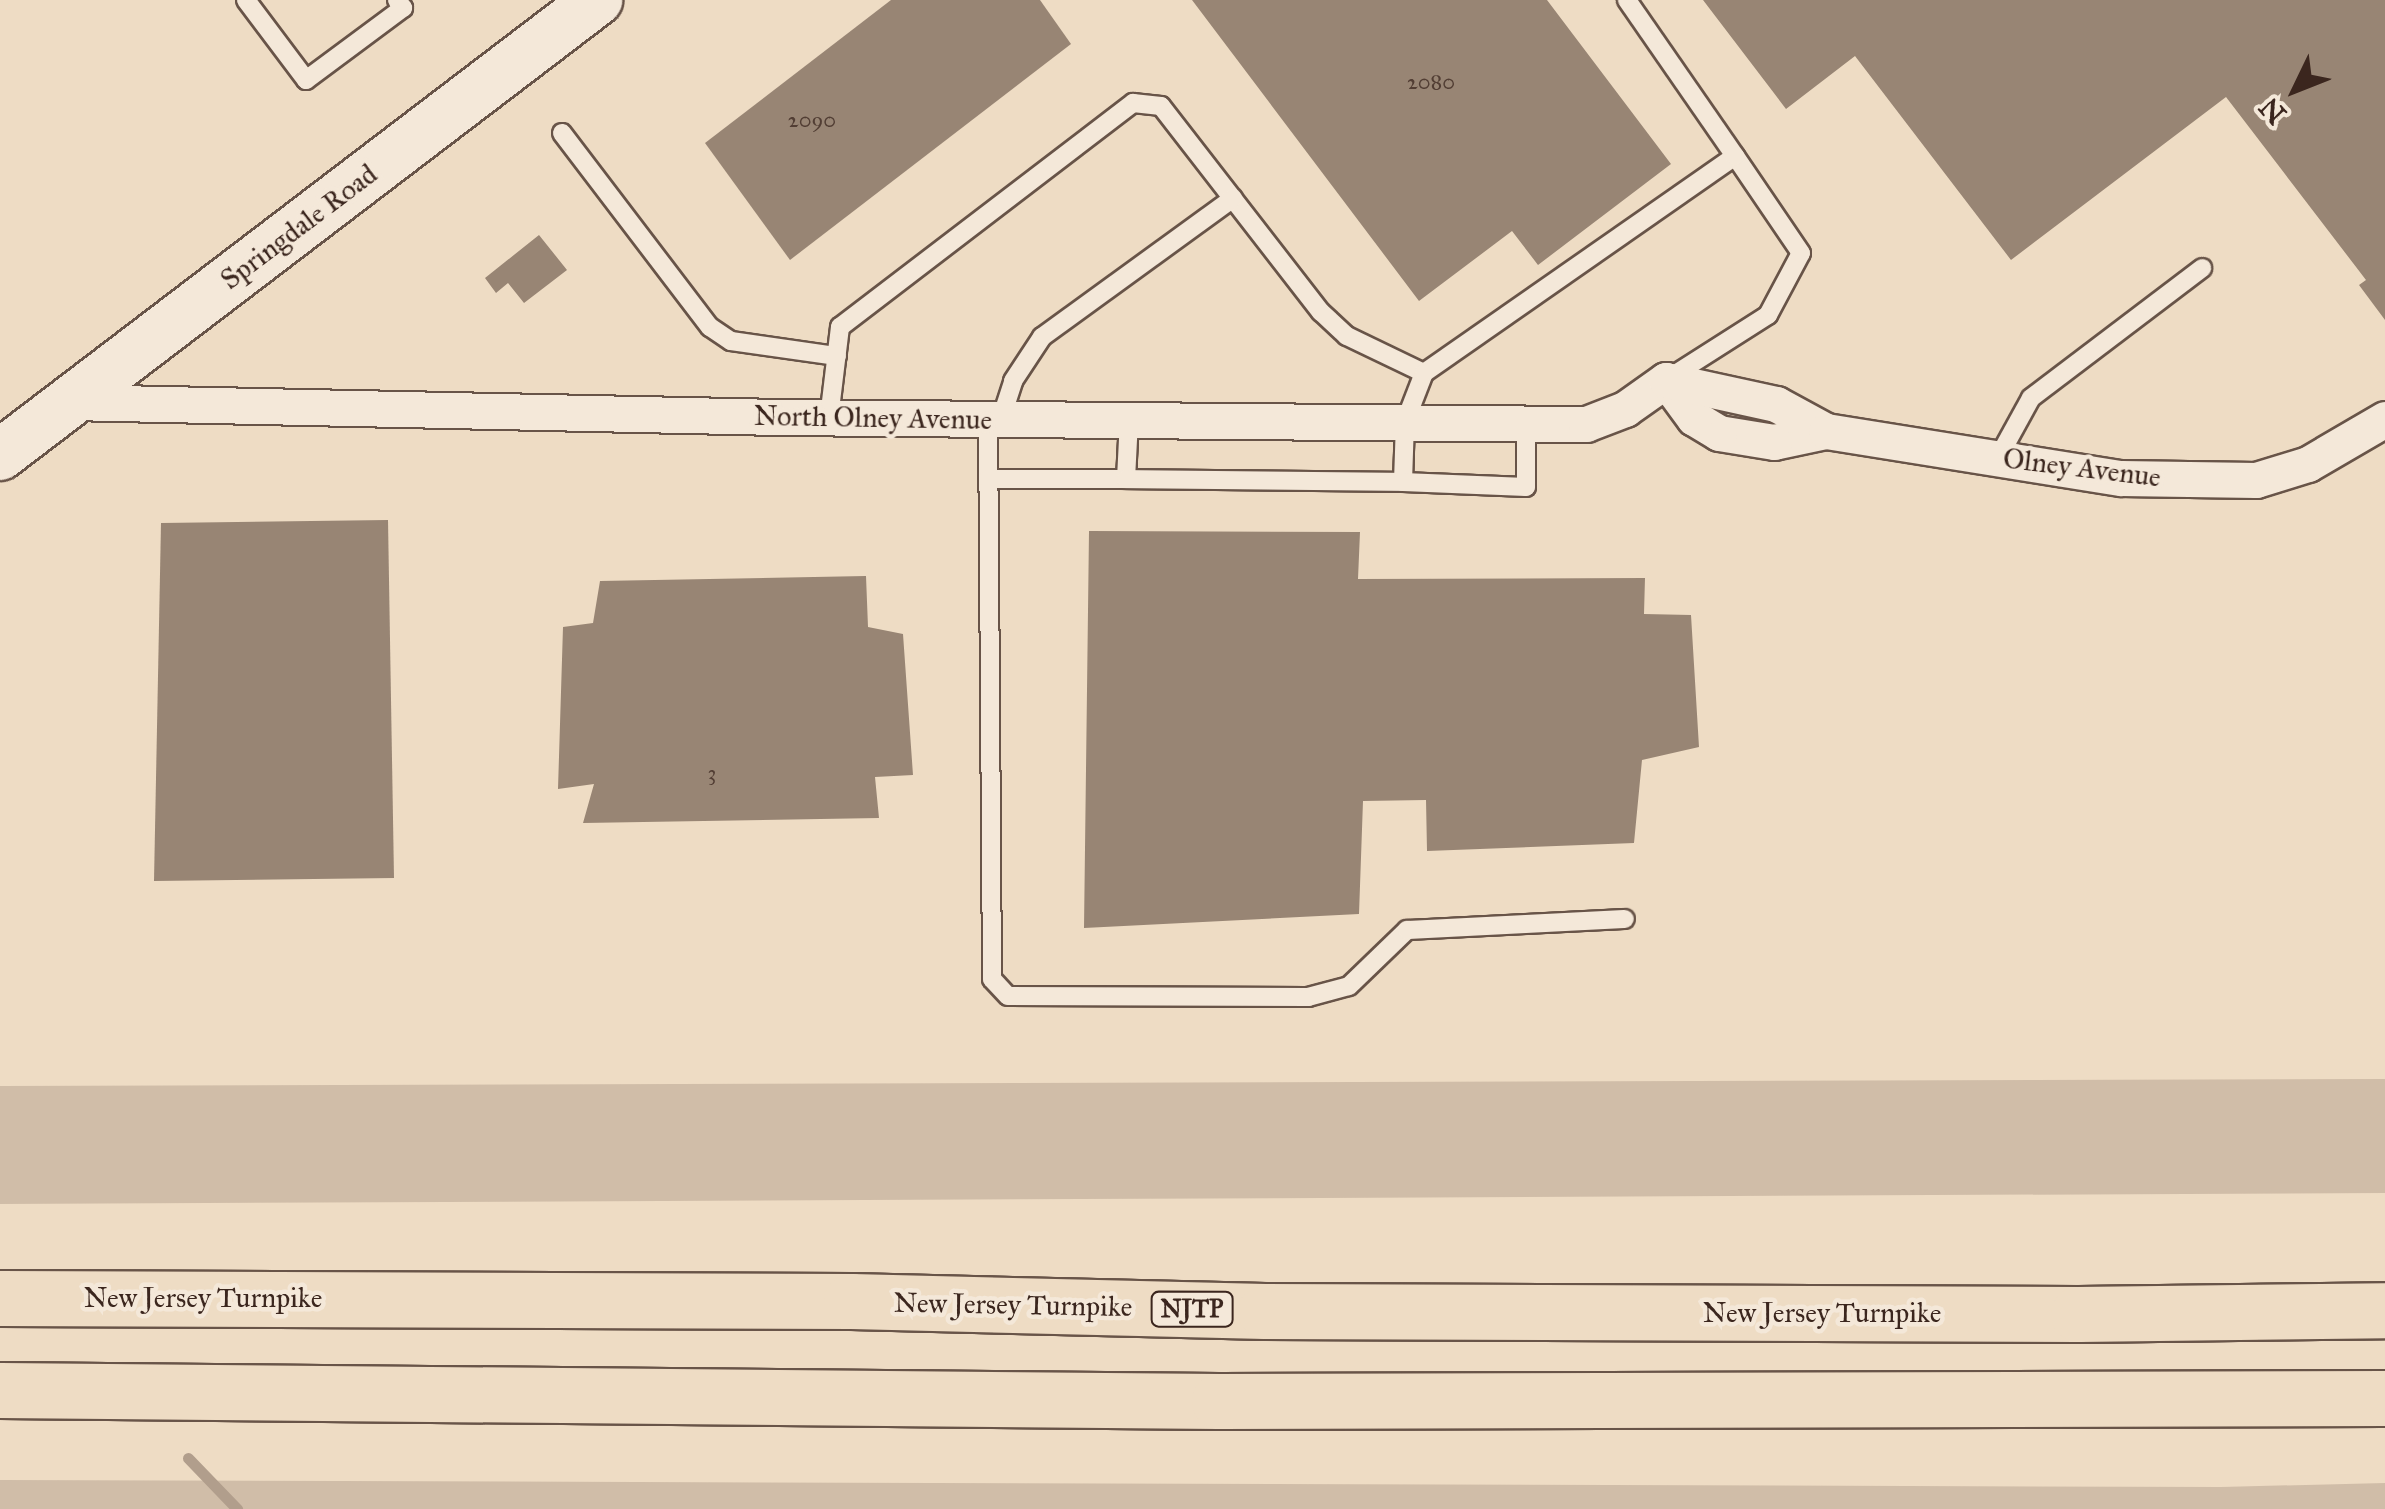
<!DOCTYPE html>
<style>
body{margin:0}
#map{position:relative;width:2385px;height:1509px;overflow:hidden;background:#eedcc4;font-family:"IM FELL Great Primer",serif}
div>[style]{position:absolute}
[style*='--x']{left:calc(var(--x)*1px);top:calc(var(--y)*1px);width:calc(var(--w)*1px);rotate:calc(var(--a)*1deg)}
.green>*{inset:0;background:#d0bda8}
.stream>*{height:11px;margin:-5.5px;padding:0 5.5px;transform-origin:5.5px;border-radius:5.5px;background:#b19e8c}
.building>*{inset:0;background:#988574}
.roads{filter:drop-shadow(2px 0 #685448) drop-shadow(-2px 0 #685448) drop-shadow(0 2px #685448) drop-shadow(0 -2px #685448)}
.service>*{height:18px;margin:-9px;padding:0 9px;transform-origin:9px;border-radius:9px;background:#f4e8d9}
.minor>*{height:35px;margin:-17.5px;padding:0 17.5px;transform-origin:17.5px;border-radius:17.5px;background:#f4e8d9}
.secondary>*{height:50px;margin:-25px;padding:0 25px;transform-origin:25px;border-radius:25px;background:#f4e8d9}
.motorway>*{height:55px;margin:-27.5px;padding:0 27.5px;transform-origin:27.5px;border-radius:27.5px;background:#eedcc4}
span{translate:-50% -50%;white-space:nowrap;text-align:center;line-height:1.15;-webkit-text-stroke:9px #f4e8d9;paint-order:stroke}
.number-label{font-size:22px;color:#523e34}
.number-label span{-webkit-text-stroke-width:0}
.shield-label span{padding:2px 8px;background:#f4e8d9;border:2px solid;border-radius:8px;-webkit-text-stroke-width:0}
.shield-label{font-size:25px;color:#3b261e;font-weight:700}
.street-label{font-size:28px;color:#3b261e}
.north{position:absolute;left:2245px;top:40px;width:100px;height:100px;-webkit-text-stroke:8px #f4e8d9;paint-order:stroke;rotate:227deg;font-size:28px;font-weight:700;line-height:40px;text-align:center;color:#3b261e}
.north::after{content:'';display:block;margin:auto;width:35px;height:45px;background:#3b261e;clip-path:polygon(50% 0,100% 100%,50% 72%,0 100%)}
</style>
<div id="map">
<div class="green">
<i style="clip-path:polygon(2385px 1079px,2385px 1193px,0 1204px,0 1086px)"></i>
<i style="clip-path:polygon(0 1480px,2221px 1487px,2385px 1483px,2385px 1509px,0 1509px)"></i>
</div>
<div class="stream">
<i style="--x:188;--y:1458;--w:71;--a:46.1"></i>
</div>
<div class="building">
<i style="clip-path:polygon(891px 0,1040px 0,1071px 44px,790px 260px,705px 143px)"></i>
<i style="clip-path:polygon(1192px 0,1547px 0,1671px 164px,1538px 265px,1512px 231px,1419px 301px)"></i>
<i style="clip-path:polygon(1703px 0,2385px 0,2385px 320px,2359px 285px,2366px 280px,2226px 97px,2011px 260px,1855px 56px,1786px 109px)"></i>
<i style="clip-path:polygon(539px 235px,567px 270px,524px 303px,508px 283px,496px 293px,485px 278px)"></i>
<i style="clip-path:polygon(388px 520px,394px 878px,154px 881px,161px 523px)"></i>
<i style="clip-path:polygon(1089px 531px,1360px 532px,1358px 579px,1645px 578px,1644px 614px,1691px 615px,1699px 747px,1642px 760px,1634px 843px,1427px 851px,1426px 800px,1363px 801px,1359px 914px,1084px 928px)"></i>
<i style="clip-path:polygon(866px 576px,868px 627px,903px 634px,913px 775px,875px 777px,879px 818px,583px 823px,594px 784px,558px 789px,563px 627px,593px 623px,600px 581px)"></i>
</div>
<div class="roads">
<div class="service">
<i style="--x:246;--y:0;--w:100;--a:53.1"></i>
<i style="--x:306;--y:80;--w:121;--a:-36.6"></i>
<i style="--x:403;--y:8;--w:10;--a:-127"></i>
<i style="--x:562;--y:133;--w:244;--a:52.7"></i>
<i style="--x:710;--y:327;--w:25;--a:34"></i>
<i style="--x:731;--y:341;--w:107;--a:8.1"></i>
<i style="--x:1666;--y:380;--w:121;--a:-32.5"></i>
<i style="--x:1768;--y:315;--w:70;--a:-62"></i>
<i style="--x:1801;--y:253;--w:117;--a:-124.2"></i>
<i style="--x:829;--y:418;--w:92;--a:-83.1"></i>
<i style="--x:840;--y:327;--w:369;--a:-37.4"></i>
<i style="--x:1133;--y:103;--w:28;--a:6"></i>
<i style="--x:1161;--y:106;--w:261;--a:52.2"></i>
<i style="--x:1321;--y:312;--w:35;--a:43"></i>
<i style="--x:1347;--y:336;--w:85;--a:25.7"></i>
<i style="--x:988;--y:419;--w:560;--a:89.59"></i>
<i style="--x:992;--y:979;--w:23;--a:47"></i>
<i style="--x:1008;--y:996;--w:300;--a:0.2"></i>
<i style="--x:1308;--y:997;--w:42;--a:-15"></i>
<i style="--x:1349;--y:986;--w:81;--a:-44"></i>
<i style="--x:1407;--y:930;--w:218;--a:-2.9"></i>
<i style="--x:1001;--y:419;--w:40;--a:-72"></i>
<i style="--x:1013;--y:381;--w:53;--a:-56.6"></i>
<i style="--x:1042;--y:337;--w:236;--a:-36"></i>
<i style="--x:1998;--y:458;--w:68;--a:-61.2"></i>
<i style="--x:2031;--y:398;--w:215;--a:-37.2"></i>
<i style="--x:988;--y:479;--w:138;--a:0"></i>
<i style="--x:1126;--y:479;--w:59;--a:-87.1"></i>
<i style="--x:1126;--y:479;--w:277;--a:0.6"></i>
<i style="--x:1403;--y:482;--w:60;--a:-88.1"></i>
<i style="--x:1405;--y:422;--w:53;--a:-68.8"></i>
<i style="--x:1424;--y:373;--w:379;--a:-34.9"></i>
<i style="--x:1735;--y:156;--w:190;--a:-124.7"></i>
<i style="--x:1403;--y:482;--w:123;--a:2.3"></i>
<i style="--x:1526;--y:487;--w:64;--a:-90"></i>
</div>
<div class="minor">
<i style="--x:69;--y:402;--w:708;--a:1.21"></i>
<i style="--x:777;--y:417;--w:809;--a:0.5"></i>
<i style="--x:1586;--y:424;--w:42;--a:-21"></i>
<i style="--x:1625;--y:409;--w:50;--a:-35.3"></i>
<i style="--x:1826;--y:431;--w:53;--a:168.1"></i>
<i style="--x:1774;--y:442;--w:56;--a:-170.7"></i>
<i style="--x:1719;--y:433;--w:29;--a:-149"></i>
<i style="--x:1694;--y:418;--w:47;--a:-126.4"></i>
<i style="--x:1666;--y:380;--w:113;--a:12.3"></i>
<i style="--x:1776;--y:404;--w:57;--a:28.4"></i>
<i style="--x:1826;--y:431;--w:299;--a:9.1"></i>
<i style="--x:2121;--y:478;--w:135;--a:0.8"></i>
<i style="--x:2256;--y:480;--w:54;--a:-17.1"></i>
<i style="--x:2308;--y:464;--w:89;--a:-30.3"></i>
</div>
<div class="secondary">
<i style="--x:0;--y:455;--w:751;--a:-37.31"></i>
</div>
<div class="motorway">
<i style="--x:0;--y:1298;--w:851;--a:0.2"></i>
<i style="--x:851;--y:1301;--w:414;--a:1.4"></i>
<i style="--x:1265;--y:1311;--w:813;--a:0.21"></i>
<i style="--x:2078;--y:1314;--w:307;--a:-0.7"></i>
<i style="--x:0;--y:1390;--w:1219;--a:0.52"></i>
<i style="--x:1219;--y:1401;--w:1166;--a:-0.15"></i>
</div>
</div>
<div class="number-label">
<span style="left:1431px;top:82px">2080</span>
<span style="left:812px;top:120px">2090</span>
<span style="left:712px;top:773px">3</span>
</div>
<div class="shield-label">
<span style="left:1192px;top:1309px">NJTP</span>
</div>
<div class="street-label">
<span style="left:299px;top:227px;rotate:-37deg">Springdale Road</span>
<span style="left:873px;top:418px;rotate:1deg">North Olney Avenue</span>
<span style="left:2082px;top:468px;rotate:7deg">Olney Avenue</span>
<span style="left:203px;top:1298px">New Jersey Turnpike</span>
<span style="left:1013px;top:1305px;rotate:1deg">New Jersey Turnpike</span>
<span style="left:1822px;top:1313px">New Jersey Turnpike</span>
</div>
<div class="north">N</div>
</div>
